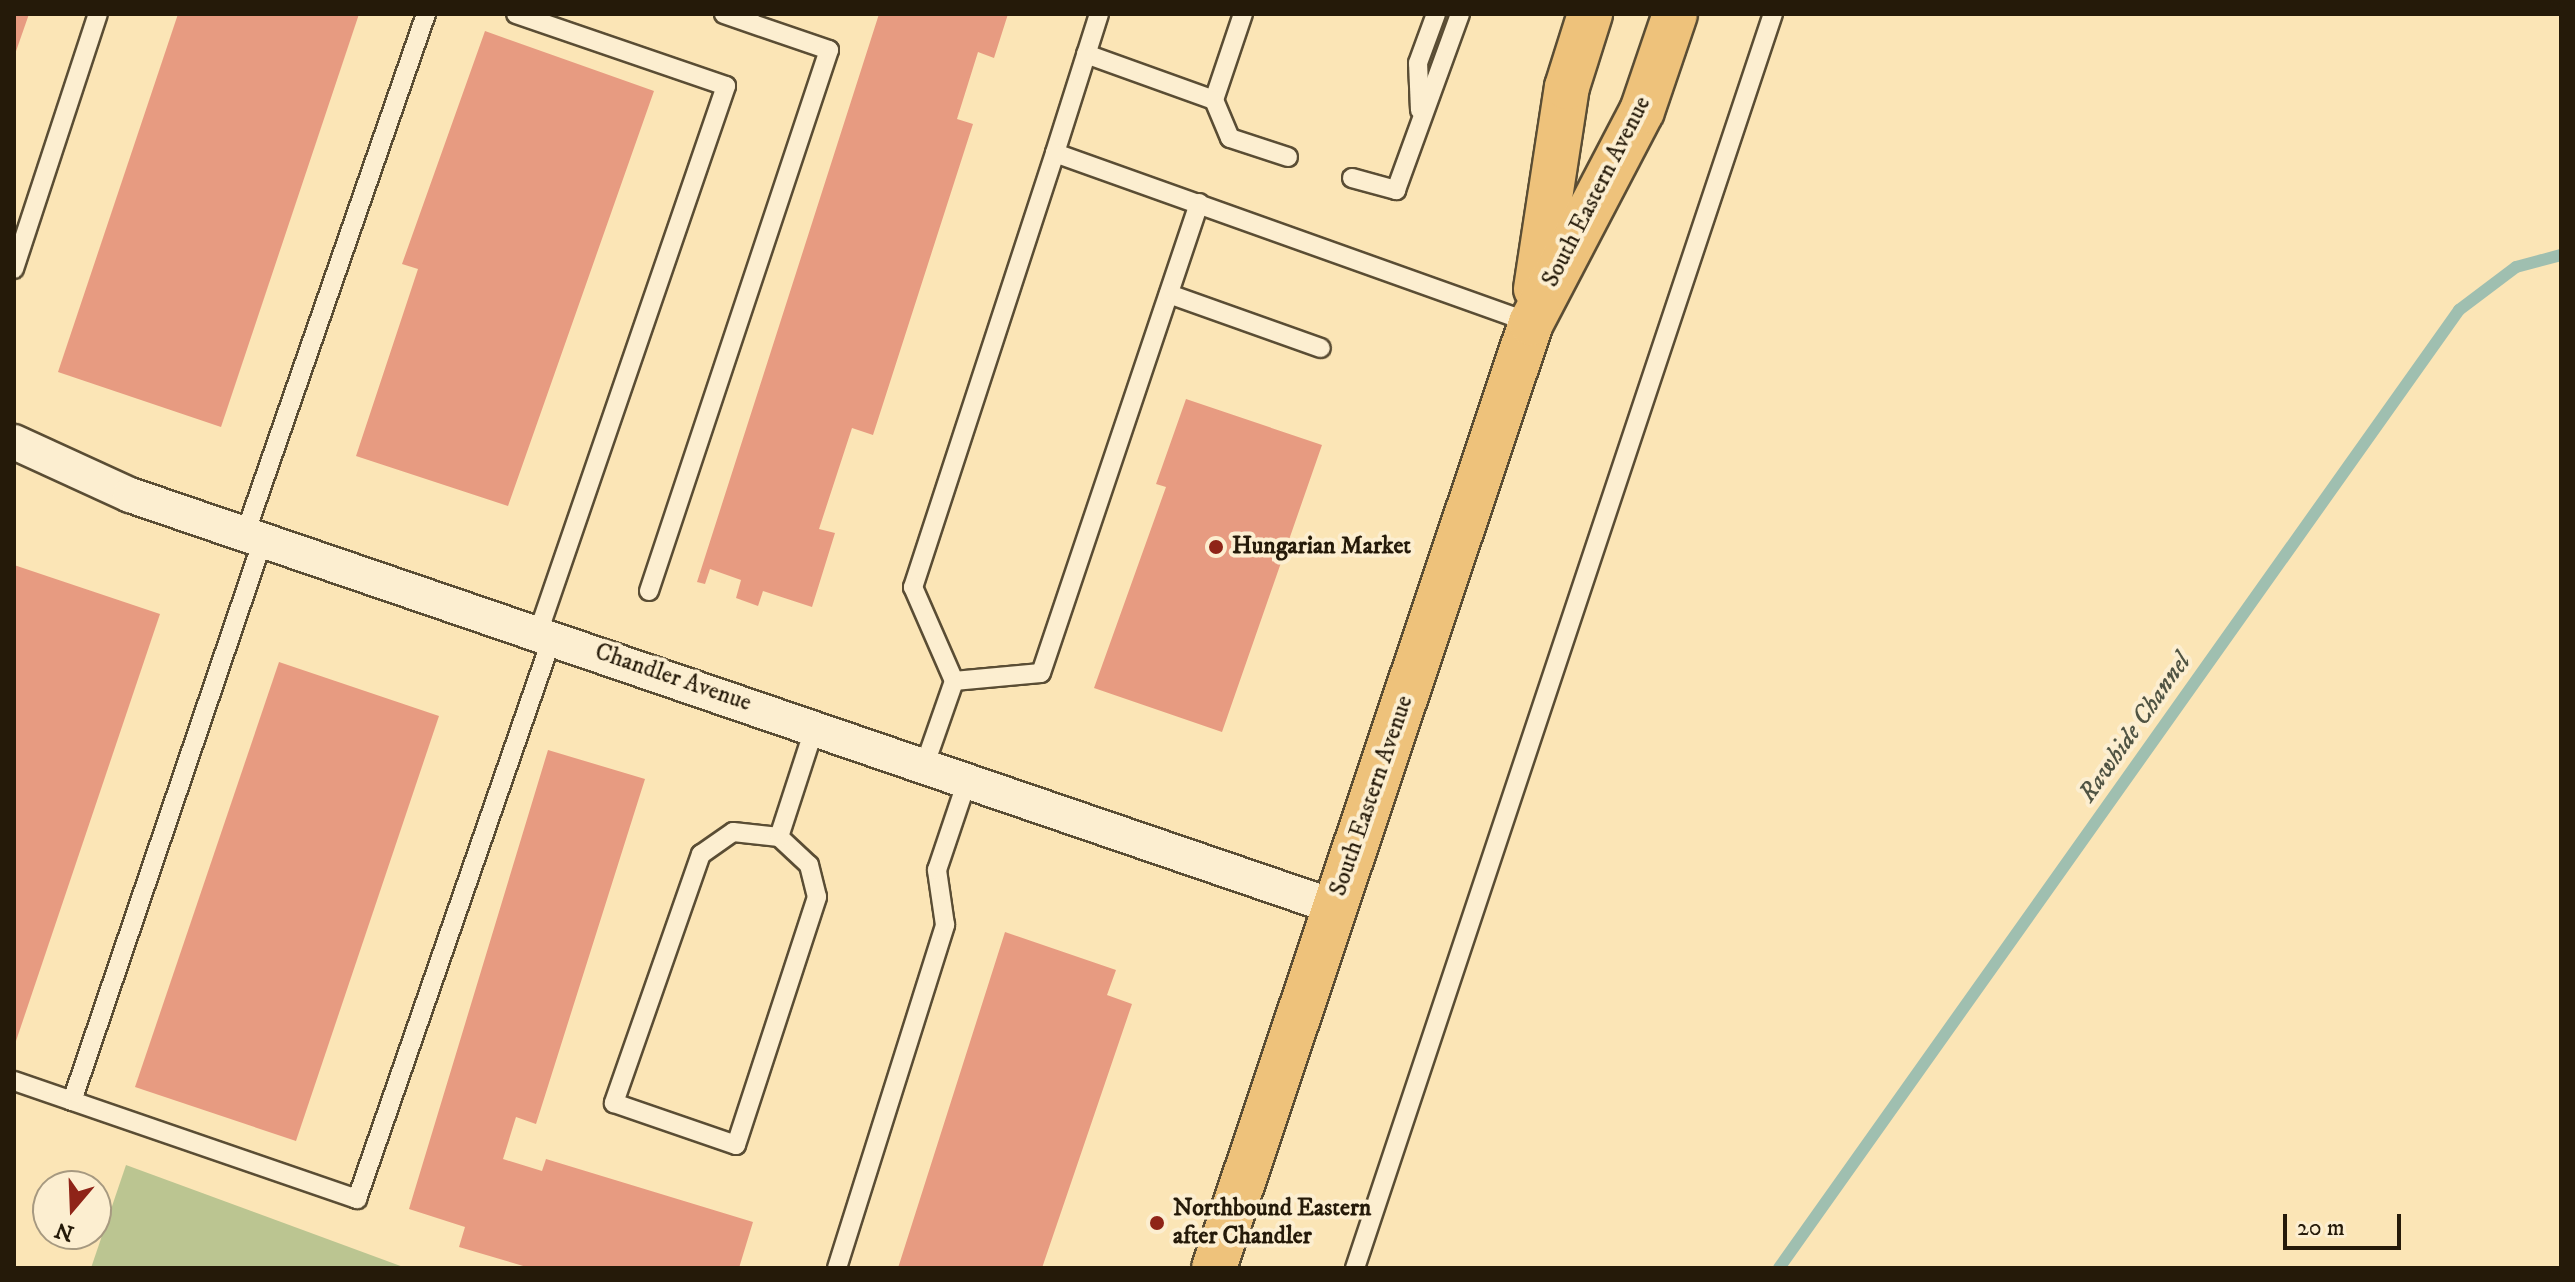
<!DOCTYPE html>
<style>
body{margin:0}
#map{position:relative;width:2575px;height:1282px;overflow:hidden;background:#fbe5b6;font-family:"IM FELL DW Pica",serif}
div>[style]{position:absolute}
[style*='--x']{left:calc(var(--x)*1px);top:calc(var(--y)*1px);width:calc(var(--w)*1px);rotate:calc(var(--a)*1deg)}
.green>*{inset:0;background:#bbc591}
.stream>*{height:12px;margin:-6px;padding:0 6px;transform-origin:6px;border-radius:6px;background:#9fbfb0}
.building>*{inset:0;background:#e79b81}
.roads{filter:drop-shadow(2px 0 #5a4d34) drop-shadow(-2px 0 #5a4d34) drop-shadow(0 2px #5a4d34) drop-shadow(0 -2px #5a4d34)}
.service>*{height:18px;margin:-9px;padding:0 9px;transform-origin:9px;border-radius:9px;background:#fceed0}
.minor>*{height:34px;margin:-17px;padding:0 17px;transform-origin:17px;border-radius:17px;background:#fceed0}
.primary>*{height:44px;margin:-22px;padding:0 22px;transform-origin:22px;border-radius:22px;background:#eec27b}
.dots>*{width:22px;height:22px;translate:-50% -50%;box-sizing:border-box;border:4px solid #fceed0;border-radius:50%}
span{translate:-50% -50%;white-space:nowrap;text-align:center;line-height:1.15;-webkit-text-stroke:8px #fceed0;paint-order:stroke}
.street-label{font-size:24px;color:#251a09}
.poi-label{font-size:24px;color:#251a09;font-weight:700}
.left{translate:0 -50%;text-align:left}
.water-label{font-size:26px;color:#505443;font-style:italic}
.frame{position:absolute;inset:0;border:16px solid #251a09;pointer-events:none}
.north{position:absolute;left:32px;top:1170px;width:80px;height:80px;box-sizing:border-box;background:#fceed0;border:2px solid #a69980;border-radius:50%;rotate:199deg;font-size:22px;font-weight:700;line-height:32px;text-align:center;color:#251a09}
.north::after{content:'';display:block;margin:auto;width:28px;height:36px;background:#8f2418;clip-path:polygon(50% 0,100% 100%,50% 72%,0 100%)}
.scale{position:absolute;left:2283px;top:1214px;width:118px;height:36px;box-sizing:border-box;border:4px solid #251a09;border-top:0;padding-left:10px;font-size:24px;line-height:28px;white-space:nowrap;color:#251a09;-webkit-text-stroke:6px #fceed0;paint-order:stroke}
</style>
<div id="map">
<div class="green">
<i style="clip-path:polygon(126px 1165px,406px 1268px,91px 1268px)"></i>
</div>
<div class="stream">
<i style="--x:1779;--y:1268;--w:1175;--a:-54.63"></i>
<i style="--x:2459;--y:310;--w:71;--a:-37"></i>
<i style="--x:2516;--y:267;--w:47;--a:-14.9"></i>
</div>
<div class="building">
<i style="clip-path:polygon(14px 14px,29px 14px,14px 57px)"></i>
<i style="clip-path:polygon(178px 14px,359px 14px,221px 427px,58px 372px)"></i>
<i style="clip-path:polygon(879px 14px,1008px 14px,994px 58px,978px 52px,957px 119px,973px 124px,873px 435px,852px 428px,819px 529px,835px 533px,812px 607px,763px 591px,758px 606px,736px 598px,741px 580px,710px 569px,705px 584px,697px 582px)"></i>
<i style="clip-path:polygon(485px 31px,654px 91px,508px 506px,356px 456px,418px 269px,402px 264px)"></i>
<i style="clip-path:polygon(1186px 399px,1322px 445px,1222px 732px,1094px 688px,1166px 487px,1156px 484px)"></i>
<i style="clip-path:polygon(14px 565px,160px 614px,15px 1044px,14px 1044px)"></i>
<i style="clip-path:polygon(279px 662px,439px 716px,296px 1141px,135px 1087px)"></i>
<i style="clip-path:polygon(548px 750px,645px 779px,536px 1124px,516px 1117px,503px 1159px,542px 1171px,546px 1159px,753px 1222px,739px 1268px,530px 1268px,459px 1247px,465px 1227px,409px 1209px)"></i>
<i style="clip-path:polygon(1005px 932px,1116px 970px,1107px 995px,1132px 1004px,1042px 1268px,898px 1268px)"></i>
</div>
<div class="roads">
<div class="service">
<i style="--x:516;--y:14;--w:222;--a:18.9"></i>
<i style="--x:726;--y:86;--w:578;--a:108.97"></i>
<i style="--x:1099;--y:14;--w:146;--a:107.6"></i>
<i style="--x:1055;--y:153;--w:505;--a:19.65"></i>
<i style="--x:1086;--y:54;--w:136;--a:19.8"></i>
<i style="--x:1214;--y:100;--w:91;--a:-71.4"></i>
<i style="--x:1214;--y:100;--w:41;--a:67.2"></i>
<i style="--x:1230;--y:138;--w:61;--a:18.1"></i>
<i style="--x:1420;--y:110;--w:47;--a:-92.4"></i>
<i style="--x:1418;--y:63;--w:52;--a:-69.8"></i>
<i style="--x:1055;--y:153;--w:457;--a:108.1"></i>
<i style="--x:913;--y:587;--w:103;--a:66.4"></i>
<i style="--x:954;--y:681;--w:87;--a:-5.3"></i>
<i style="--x:1041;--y:673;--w:496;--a:-71.4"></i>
<i style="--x:1352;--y:178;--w:46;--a:15.3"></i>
<i style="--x:1396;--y:190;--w:187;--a:-70"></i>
<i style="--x:14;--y:269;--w:268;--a:-71.8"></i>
<i style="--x:1169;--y:294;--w:161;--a:19.6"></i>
<i style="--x:245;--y:534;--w:551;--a:-70.81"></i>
<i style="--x:649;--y:591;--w:570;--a:-71.6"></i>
<i style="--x:829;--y:50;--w:111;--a:-161.1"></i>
<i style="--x:925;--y:764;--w:88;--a:-70.7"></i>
<i style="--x:779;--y:837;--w:46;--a:-173.8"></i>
<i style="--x:733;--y:832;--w:39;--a:145"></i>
<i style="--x:701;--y:854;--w:264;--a:109.3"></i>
<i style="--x:614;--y:1103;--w:129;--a:19"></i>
<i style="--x:736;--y:1145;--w:261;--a:-71.9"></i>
<i style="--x:817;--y:897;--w:33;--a:-104"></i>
<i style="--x:809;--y:865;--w:41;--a:-137"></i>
<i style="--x:779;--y:837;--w:117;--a:-72"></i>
<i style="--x:14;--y:1081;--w:363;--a:19"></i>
<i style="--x:357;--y:1199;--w:594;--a:-70.83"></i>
<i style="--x:72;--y:1101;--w:593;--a:-71.2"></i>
<i style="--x:837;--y:1268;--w:360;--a:-72.5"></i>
<i style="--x:945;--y:925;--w:56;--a:-98.3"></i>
<i style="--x:937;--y:870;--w:97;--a:-71.4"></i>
<i style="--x:1355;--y:1268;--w:1322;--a:-71.57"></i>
</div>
<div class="minor">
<i style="--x:14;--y:442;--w:128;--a:24.6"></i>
<i style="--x:130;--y:495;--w:1273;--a:18.88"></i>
</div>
<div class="primary">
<i style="--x:1536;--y:289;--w:204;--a:-81.3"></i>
<i style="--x:1567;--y:87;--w:77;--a:-72.5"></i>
<i style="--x:1214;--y:1268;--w:997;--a:-71.46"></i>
<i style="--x:1531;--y:323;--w:239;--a:-62.4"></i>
<i style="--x:1642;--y:111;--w:102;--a:-71.2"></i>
</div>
</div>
<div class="dots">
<i style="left:1216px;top:547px;background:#8f2418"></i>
<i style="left:1157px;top:1223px;background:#8f2418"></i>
</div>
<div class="street-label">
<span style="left:1597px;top:192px;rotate:-63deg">South Eastern Avenue</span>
<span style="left:673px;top:678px;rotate:19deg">Chandler Avenue</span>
<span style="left:1372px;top:796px;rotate:-71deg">South Eastern Avenue</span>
</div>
<div class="poi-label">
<span class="left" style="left:1232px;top:547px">Hungarian Market</span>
<span class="left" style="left:1173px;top:1223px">Northbound Eastern<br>after Chandler</span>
</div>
<div class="water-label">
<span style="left:2135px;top:728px;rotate:-55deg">Rawhide Channel</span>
</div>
<div class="frame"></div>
<div class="north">N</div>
<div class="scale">20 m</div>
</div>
